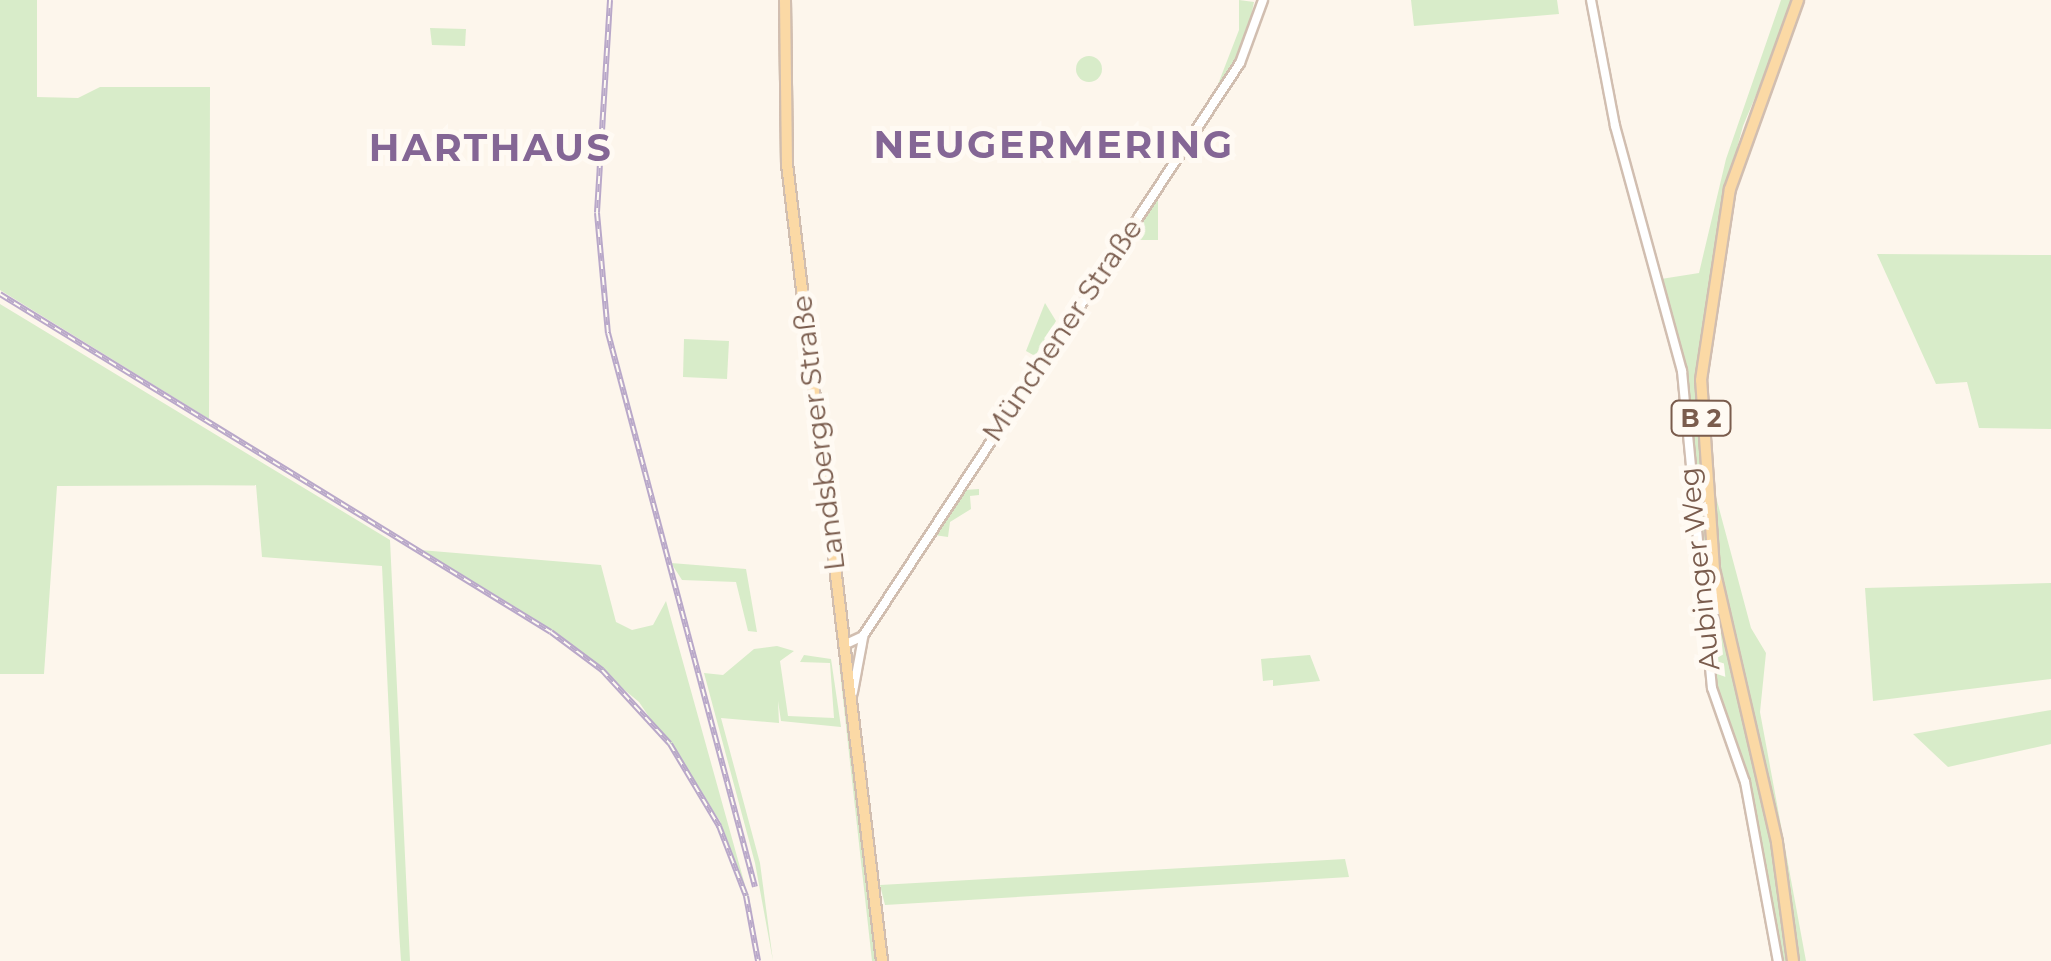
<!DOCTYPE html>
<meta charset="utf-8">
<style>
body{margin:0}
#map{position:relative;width:2051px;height:961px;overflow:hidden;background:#fdf6ec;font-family:Montserrat,sans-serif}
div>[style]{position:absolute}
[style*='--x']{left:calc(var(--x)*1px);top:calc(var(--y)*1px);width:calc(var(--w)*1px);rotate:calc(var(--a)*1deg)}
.green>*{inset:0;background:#d8ecc9}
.round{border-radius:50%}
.roads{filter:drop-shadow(2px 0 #d1beb0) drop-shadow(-2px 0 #d1beb0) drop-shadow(0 2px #d1beb0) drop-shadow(0 -2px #d1beb0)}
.minor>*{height:8px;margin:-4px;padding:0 4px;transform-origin:4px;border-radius:4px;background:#fff}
.major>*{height:10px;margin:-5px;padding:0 5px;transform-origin:5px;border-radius:5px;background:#fbd9a5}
.rail>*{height:6px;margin-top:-3px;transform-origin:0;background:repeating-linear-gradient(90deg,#fffaf3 0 8px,#b9a8c9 0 16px);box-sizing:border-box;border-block:2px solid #b9a8c9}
span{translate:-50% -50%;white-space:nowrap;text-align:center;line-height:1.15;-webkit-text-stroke:10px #fffaf3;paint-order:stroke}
.shield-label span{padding:2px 8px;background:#fffaf3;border:2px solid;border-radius:8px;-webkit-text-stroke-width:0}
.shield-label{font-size:25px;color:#7a5c4d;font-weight:700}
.street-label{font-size:28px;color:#7a5c4d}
.district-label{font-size:38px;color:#846695;font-weight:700;letter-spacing:2.5px}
</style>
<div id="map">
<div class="green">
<i style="clip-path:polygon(0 0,37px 0,37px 97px,78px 98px,100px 87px,210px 87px,209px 419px,0 290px)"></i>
<i style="clip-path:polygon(1239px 0,1254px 2px,1245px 45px,1215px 97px,1150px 189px,1215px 92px,1239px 30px)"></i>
<i style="clip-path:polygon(1411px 0,1557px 0,1559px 14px,1414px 26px)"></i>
<i style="clip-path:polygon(1781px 0,1796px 0,1743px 126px,1719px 215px,1699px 351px,1698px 436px,1715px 590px,1772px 828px,1789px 961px,1781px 961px,1745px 769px,1717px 689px,1691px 483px,1686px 379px,1661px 279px,1699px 273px,1726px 159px)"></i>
<i style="clip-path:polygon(430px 28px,466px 29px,465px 46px,432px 45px)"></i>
<i class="round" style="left:1076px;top:56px;width:26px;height:26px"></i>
<i style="clip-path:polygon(1158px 196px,1158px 240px,1130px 240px,1139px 226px)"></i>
<i style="clip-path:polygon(1877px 254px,2051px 255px,2051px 429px,1979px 428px,1967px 382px,1936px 384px)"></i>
<i style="clip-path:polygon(1045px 303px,1056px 321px,1035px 356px,1026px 351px)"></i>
<i style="clip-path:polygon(0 304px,390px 540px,410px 961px,401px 961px,399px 931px,382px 566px,262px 557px,256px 485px,57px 486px,44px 674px,0 674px)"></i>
<i style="clip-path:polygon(684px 339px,729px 341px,727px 379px,683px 377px)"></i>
<i style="clip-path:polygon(979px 489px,979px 495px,970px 496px,971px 509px,950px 522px,948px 537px,934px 535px,964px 490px)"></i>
<i style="clip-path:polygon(1716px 497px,1751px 628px,1766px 653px,1760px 712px,1806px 961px,1798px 961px,1774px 801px,1724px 596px,1709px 499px)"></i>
<i style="clip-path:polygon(420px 550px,601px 565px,616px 622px,632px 630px,653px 625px,666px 601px,753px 914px,720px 821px,639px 702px,552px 630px)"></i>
<i style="clip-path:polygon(671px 563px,746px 569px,757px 632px,748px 631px,736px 582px,682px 580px)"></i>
<i style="clip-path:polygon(2051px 583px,2051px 679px,1873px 701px,1865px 588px)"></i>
<i style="clip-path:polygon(777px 646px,794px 651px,780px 661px,788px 716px,834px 718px,830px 663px,800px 662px,804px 655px,831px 659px,841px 727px,781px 721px,778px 701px,779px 723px,721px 718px,760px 863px,773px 961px,755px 863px,704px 673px,723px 675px,754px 649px)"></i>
<i style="clip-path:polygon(1310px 655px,1320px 681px,1273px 686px,1273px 680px,1263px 681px,1261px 659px)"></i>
<i style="clip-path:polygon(839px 663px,841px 663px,877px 961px,872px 961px)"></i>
<i style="clip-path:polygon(2051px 710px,2051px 744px,1948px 767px,1913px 734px)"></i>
<i style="clip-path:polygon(1345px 859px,1349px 877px,885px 905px,880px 885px)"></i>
</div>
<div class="roads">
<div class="minor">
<i style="--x:1591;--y:0;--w:128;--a:79.2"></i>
<i style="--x:1615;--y:126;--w:254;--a:74.7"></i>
<i style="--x:1682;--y:371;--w:318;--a:84.6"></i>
<i style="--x:1712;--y:688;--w:100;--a:70.7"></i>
<i style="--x:1745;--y:782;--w:182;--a:79.6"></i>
<i style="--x:844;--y:645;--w:21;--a:-25"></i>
<i style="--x:863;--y:636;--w:686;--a:-56.66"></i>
<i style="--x:1240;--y:63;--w:67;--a:-69.9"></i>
<i style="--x:853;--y:692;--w:55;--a:-79.5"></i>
</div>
<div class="major">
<i style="--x:785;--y:0;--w:164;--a:89.3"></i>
<i style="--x:787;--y:164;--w:803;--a:83.2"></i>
<i style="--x:1793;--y:961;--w:120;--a:-97.7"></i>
<i style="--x:1777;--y:842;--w:280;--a:-103"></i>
<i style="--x:1714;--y:569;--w:189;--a:-93.9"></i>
<i style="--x:1701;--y:380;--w:193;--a:-81.4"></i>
<i style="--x:1730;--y:189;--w:201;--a:-70.2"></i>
</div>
</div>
<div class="rail">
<i style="--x:610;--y:0;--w:213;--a:93.5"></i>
<i style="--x:597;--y:213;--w:121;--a:84.8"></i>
<i style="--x:608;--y:333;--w:573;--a:75.14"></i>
<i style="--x:0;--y:294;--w:646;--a:31.53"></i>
<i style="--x:551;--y:632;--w:64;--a:36.7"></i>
<i style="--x:602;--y:670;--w:100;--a:47.4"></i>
<i style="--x:670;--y:744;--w:96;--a:59.1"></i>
<i style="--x:719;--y:826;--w:75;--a:68.9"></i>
<i style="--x:746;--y:896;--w:66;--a:79.5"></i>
</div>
<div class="shield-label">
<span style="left:1701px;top:418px">B 2</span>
</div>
<div class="street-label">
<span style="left:1062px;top:330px;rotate:-56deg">Münchener Straße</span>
<span style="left:818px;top:433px;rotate:-97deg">Landsberger Straße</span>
<span style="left:1699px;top:569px;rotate:-96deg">Aubinger Weg</span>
</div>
<div class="district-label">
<span style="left:1054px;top:145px">NEUGERMERING</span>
<span style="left:491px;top:148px">HARTHAUS</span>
</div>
</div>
